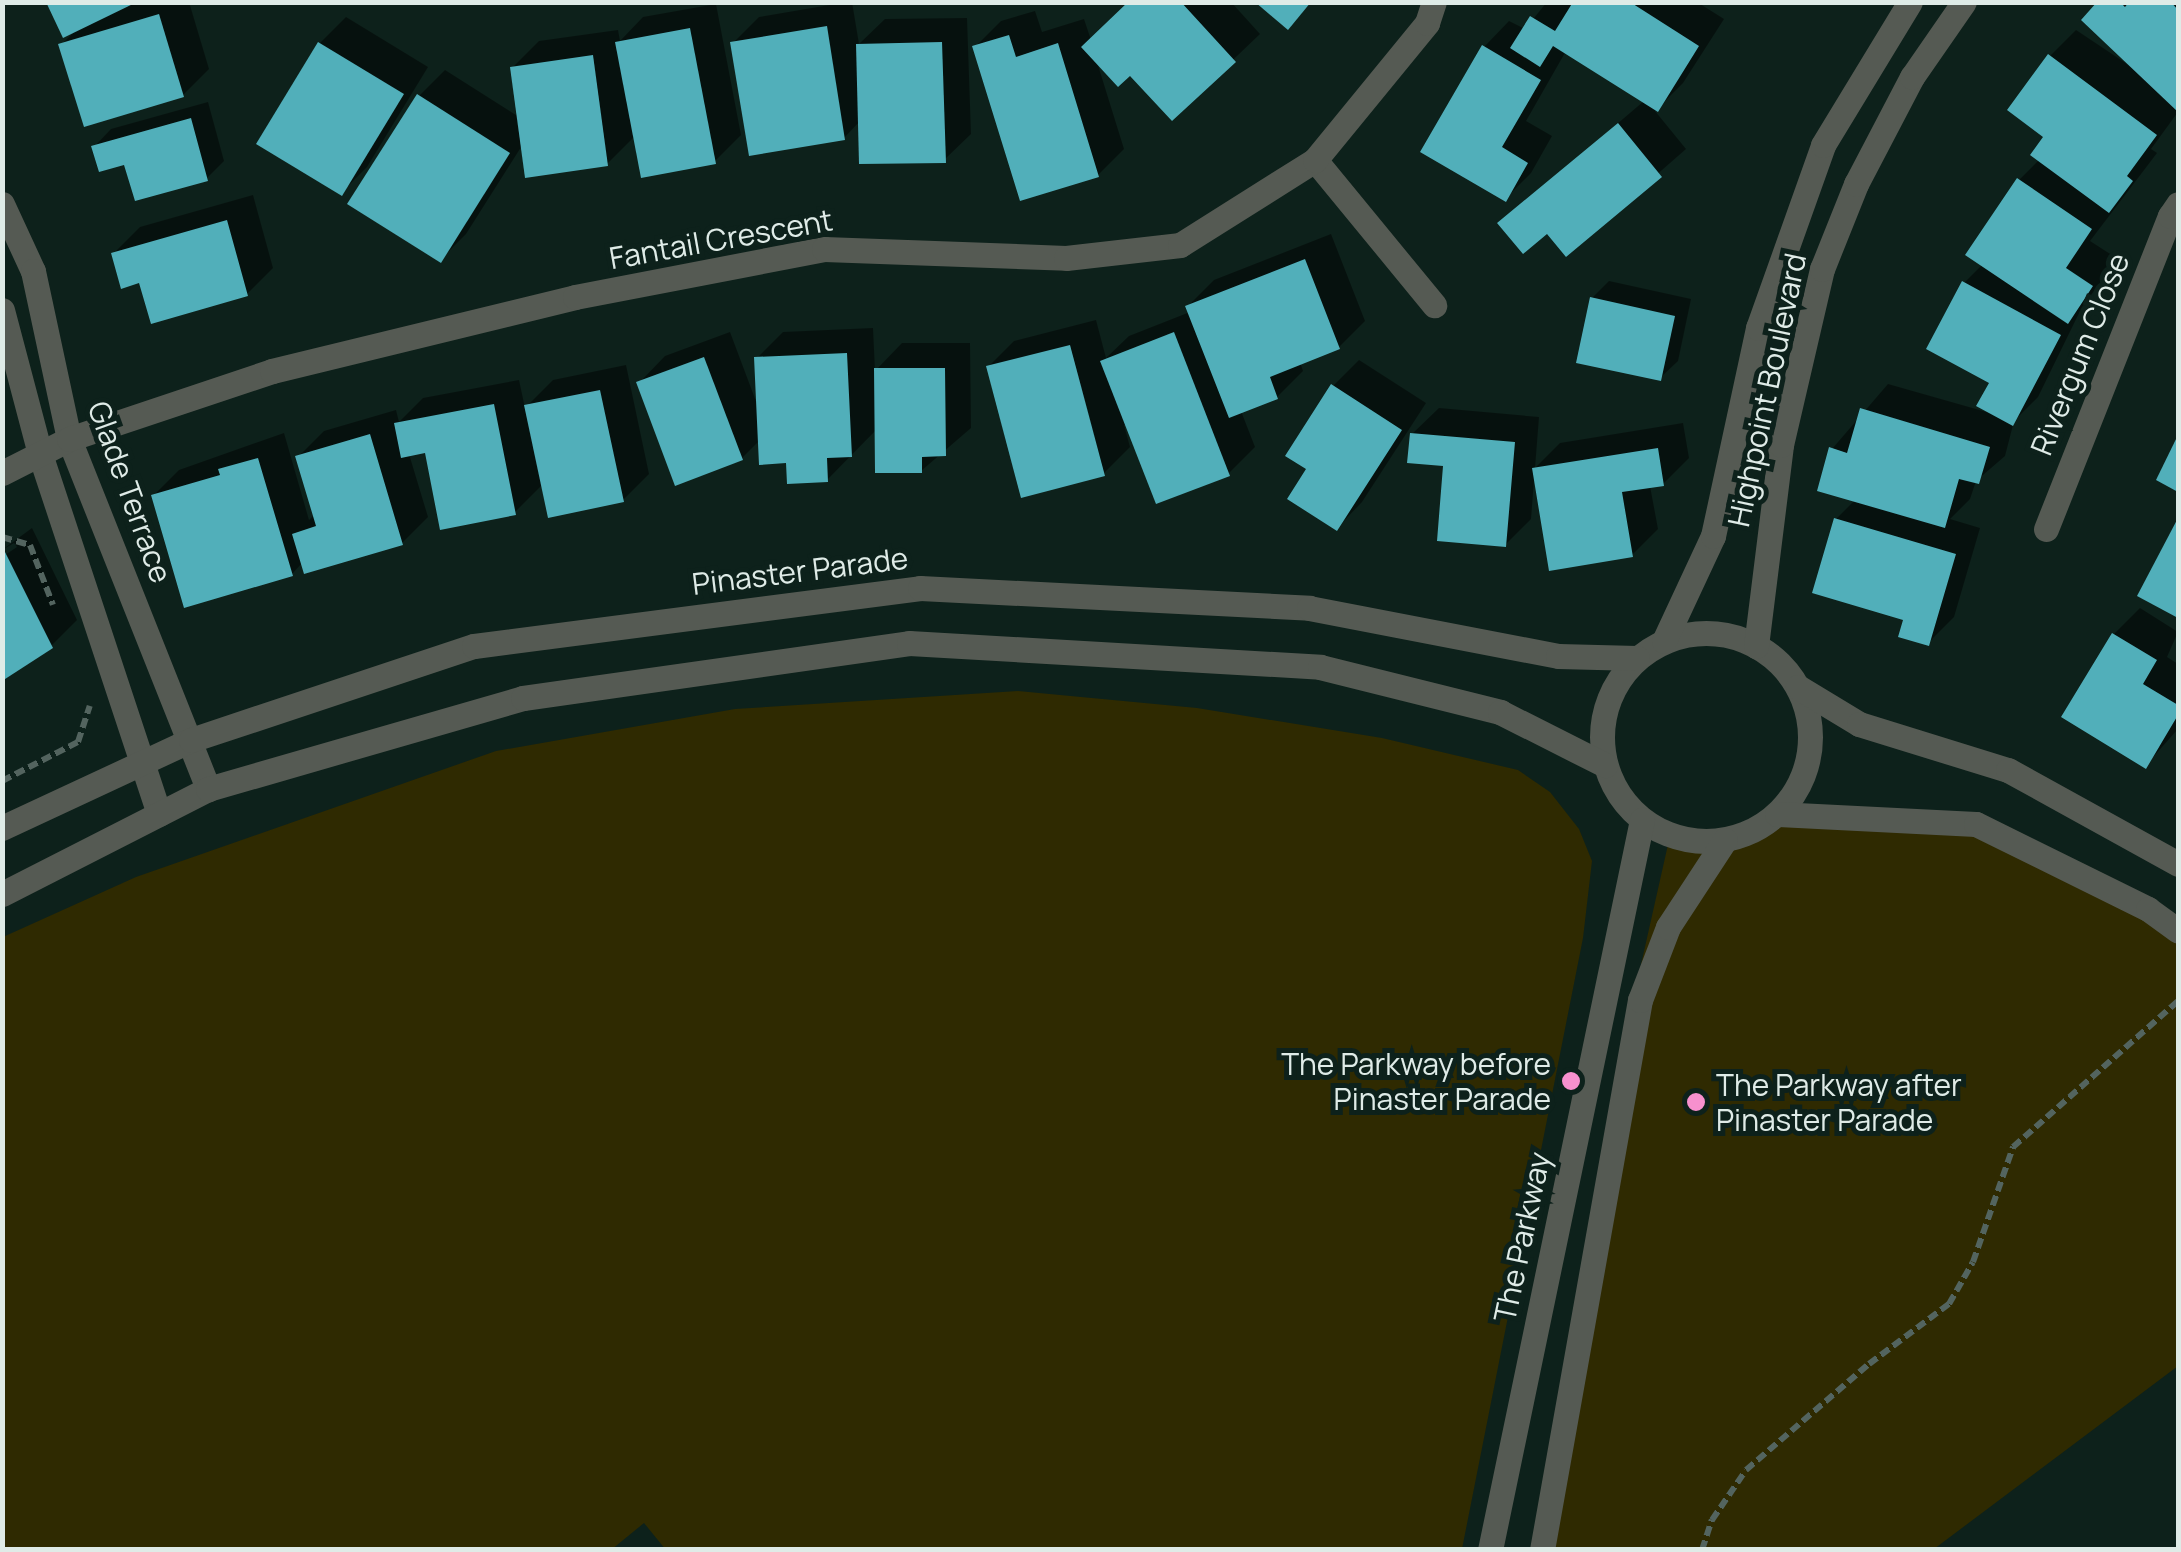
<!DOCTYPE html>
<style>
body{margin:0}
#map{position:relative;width:2181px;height:1552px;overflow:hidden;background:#0d211b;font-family:Manrope,sans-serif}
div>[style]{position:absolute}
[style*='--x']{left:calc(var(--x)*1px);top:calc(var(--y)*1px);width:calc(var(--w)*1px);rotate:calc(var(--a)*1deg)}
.green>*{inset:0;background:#2f2a01}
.shadow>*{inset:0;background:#0007}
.building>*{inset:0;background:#51afba}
.path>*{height:6px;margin-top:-3px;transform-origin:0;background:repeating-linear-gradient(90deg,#53645f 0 10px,transparent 0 15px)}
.minor>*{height:25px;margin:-12.5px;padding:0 12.5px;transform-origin:12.5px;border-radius:12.5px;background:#555a53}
.tertiary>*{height:25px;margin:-12.5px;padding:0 12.5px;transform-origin:12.5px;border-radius:12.5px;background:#555a53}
.tertiary>.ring{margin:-12.5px;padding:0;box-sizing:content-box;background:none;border:25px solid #555a53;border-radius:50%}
.dots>*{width:28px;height:28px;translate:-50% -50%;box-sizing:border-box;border:5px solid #0d211b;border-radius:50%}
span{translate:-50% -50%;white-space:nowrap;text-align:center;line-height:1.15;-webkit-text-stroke:10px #0d211b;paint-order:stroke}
.street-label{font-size:30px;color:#dfebe7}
.poi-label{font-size:30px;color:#dfebe7}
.right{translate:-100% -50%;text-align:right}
.left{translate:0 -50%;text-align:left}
.frame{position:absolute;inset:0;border:5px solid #dfebe7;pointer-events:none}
</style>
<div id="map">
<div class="green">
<i style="clip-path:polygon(1018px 691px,1197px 708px,1382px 738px,1518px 770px,1550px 792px,1579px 829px,1592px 861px,1583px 938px,1462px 1549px,666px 1550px,644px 1523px,611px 1550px,3px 1549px,3px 937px,136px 877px,496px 751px,735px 709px)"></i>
<i style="clip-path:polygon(1778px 816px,1976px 822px,2178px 928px,2178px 1366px,1934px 1549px,1553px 1550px,1618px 1067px,1669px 840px,1713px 844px)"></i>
</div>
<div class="shadow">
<i style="clip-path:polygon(133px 2px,189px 2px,209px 69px,183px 95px,61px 45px,77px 29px)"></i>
<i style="clip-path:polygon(847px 2px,852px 2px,859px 44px,885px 19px,967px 18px,971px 134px,944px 160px,860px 121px,844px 138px,733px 43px,759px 17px)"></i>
<i style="clip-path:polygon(1130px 2px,1231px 2px,1260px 34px,1172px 118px,1130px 72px,1097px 62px,1124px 149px,1098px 175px,975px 47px,1001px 21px,1035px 11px,1042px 32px,1084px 19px,1091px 40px)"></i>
<i style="clip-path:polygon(1547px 2px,1697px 2px,1724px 19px,1683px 83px,1655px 111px,1686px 149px,1566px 254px,1547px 230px,1500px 224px,1644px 101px,1566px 51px,1526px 121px,1552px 136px,1531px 173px,1505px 199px,1484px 47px,1509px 21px,1525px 29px)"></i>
<i style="clip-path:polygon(2101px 2px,2178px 2px,2178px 112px,2151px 149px,2157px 153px,2090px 241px,2118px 259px,2082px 307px,2038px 397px,2014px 421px,2005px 456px,1976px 481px,1970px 499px,1950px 519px,1980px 528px,1954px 617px,1928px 643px,1836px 519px,1856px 499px,1832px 449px,1888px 384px,1990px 413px,1992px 382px,1964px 283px,1983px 264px,2019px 180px,2040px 159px,2047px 136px,2050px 56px,2076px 30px,2142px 74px)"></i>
<i style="clip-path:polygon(716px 4px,741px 135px,715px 161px,635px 136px,607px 164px,523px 144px,466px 234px,440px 260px,419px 96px,445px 70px,519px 117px,512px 68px,539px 41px,618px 30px,620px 41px,643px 17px)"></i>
<i style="clip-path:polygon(346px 17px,428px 67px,367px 167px,341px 193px,320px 43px)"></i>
<i style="clip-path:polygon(208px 102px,224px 161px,207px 178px,126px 162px,94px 147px,111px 129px)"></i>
<i style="clip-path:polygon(253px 195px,273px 268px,247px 294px,141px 280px,114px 253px,140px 227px)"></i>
<i style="clip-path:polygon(1331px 234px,1365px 321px,1339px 347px,1300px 362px,1303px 371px,1277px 397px,1241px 411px,1255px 447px,1229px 473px,1127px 424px,1124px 425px,1130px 447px,1104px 473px,988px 367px,1014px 341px,1096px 320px,1106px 358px,1129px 336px,1190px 312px,1188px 306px,1214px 280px)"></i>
<i style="clip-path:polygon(1609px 281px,1691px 299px,1678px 361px,1660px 378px,1592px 298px)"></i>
<i style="clip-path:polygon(873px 328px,875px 371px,902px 343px,970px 343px,971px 428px,921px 471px,877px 429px,827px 480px,760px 440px,742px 458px,639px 383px,665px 356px,730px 332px,757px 404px,757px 358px,783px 332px)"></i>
<i style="clip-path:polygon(1359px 360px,1426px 403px,1362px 502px,1337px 528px,1310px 469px,1333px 386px)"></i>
<i style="clip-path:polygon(626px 365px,649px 474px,623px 500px,543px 484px,514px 513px,427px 450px,409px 454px,428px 517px,402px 543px,303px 562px,292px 574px,153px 496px,179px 470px,284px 433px,309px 520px,315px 514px,298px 457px,324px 431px,396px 410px,399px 422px,423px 398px,519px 380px,525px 408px,553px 380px)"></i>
<i style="clip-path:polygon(1439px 408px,1539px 417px,1535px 468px,1560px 443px,1683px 423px,1689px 458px,1663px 484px,1650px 486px,1658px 529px,1632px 555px,1534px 480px,1531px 519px,1505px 545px,1446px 463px,1412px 434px)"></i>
<i style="clip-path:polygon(32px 528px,77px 620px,51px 646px,2px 557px,17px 547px,14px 543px,2px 550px)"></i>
<i style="clip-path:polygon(2140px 608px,2178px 632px,2167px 657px,2178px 664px,2178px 729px,2146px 765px,2114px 634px)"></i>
</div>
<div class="building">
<i style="clip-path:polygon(46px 2px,137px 2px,63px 38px)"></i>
<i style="clip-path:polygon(1128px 2px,1181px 2px,1236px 62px,1172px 121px,1130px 76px,1118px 87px,1081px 47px)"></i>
<i style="clip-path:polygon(1255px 2px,1311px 2px,1288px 30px)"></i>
<i style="clip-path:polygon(1573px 2px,1630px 2px,1699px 46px,1658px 112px,1553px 46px,1540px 67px,1510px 48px,1530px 16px,1555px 31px)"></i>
<i style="clip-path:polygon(2097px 2px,2120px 2px,2125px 7px,2129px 2px,2171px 2px,2178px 10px,2178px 112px,2081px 20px)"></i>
<i style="clip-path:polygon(159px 14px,184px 97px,84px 127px,58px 44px)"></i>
<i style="clip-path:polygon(827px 26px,845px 140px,749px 156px,730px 42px)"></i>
<i style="clip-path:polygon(690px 28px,716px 164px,641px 178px,615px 42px)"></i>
<i style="clip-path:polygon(1009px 35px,1016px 57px,1058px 43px,1099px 177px,1020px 201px,972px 46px)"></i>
<i style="clip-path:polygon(318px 42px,404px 94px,342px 196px,256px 144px)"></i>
<i style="clip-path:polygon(942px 42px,946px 163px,859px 164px,856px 44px)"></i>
<i style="clip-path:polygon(1482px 45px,1541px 80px,1502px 147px,1528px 163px,1506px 202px,1420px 152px)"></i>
<i style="clip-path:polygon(2048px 54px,2157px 135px,2127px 176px,2133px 181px,2109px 213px,2030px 155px,2043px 137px,2007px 110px)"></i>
<i style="clip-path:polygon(593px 55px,608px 166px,525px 178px,510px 67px)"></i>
<i style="clip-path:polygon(417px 94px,510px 153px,441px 263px,347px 204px)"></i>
<i style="clip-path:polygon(191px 118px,208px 181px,135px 201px,124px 165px,99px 172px,91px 146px)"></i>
<i style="clip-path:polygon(1618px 123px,1662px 177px,1566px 257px,1547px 234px,1523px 254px,1497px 223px)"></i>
<i style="clip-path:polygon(2017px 178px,2092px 229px,2066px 268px,2093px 286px,2068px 324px,1965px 255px)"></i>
<i style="clip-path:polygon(227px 220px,248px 296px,151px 324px,139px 283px,121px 289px,111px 253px)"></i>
<i style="clip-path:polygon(1305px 259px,1340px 349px,1270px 377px,1278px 399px,1229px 418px,1185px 306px)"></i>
<i style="clip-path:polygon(1962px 281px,2061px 335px,2013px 426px,1976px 406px,1989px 383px,1926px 349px)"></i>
<i style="clip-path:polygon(1590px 297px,1675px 316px,1661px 381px,1576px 363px)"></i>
<i style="clip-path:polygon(1174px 332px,1230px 476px,1156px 504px,1100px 361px)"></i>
<i style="clip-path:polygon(1070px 345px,1105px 476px,1021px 498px,986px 366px)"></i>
<i style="clip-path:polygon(847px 353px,852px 457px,827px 458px,828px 482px,787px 484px,786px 463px,759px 465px,754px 357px)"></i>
<i style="clip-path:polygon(704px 357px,743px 460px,675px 486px,636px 382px)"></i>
<i style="clip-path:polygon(874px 368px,945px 368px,946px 456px,922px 457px,922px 473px,875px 473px)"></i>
<i style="clip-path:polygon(1331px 384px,1402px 430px,1337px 531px,1287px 499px,1306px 469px,1285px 456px)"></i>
<i style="clip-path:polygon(600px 390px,624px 502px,548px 518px,524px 405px)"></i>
<i style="clip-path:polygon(494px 404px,516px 515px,440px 530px,425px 453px,401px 458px,394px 423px)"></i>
<i style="clip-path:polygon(1860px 408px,1990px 447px,1979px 484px,1959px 479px,1945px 528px,1817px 491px,1829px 447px,1847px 453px)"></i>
<i style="clip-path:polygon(1410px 433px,1515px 442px,1506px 547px,1437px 541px,1443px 466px,1407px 463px)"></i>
<i style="clip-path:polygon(370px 434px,403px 545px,304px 574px,292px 534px,316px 526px,295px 456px)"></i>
<i style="clip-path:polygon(2178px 435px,2178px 492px,2156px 480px)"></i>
<i style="clip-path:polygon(1658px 448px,1664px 486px,1622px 492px,1633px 557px,1549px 571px,1532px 468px)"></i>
<i style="clip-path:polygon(258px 458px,293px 576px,184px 608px,151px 495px,220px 475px,218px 469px)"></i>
<i style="clip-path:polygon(1834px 518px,1956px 554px,1929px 646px,1898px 637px,1903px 620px,1812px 593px)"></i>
<i style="clip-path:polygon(2178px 518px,2178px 618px,2137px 596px)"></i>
<i style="clip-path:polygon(5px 552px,53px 648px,2px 681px,2px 554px)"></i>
<i style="clip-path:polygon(2112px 633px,2157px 660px,2143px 684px,2178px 705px,2178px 715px,2146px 769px,2061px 717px)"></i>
</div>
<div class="path">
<i style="--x:2;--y:537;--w:29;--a:16"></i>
<i style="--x:30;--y:545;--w:64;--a:69"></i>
<i style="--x:2;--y:781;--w:85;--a:-27.2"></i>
<i style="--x:78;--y:742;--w:38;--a:-72"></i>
<i style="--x:1702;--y:1550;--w:32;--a:-72"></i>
<i style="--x:1712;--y:1520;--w:60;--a:-55.8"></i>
<i style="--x:1746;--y:1470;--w:162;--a:-40.8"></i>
<i style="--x:1869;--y:1364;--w:100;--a:-36.9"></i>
<i style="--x:1949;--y:1304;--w:48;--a:-60.3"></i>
<i style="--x:1973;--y:1262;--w:122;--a:-70.8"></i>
<i style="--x:2013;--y:1147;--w:220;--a:-41.5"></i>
</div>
<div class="minor">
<i style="--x:1315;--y:160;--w:188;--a:50.6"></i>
<i style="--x:2;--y:204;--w:74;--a:65.2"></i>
<i style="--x:33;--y:271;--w:172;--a:77.9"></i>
<i style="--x:69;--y:439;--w:377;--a:68.3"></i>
<i style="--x:2;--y:310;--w:149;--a:75.2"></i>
<i style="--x:40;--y:454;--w:379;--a:71.7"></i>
<i style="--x:2;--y:473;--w:75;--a:-26.9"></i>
<i style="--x:69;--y:439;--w:214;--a:-18.5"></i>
<i style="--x:272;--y:371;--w:312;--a:-13.7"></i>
<i style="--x:575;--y:297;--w:254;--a:-10.9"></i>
<i style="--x:824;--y:249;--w:242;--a:2.1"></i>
<i style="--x:1066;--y:258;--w:115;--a:-6.5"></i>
<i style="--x:1180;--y:245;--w:160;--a:-32.2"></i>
<i style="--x:1315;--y:160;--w:177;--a:-50.7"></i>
<i style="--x:1427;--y:23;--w:22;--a:-72"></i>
<i style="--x:2046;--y:529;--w:337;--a:-68.4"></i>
<i style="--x:2170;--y:216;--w:14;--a:-56"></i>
</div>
<div class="tertiary">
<i class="ring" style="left:1602px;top:633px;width:183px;height:183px"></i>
<i style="--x:1664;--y:641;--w:116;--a:-65"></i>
<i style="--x:1713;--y:536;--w:213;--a:-77.8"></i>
<i style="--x:1758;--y:328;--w:194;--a:-70.4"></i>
<i style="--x:1823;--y:145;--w:167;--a:-58.7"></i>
<i style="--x:1756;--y:646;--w:203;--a:-82.9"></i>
<i style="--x:1781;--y:445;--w:181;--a:-76.9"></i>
<i style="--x:1822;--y:269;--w:92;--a:-68.2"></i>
<i style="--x:1856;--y:184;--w:121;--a:-62.4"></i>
<i style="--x:1912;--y:77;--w:91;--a:-55.3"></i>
<i style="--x:1798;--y:687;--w:71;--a:31.2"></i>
<i style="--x:1859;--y:724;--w:156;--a:17.2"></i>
<i style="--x:2008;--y:770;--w:194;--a:28.9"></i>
<i style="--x:1777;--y:814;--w:199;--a:2.9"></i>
<i style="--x:1976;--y:824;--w:192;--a:26.3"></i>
<i style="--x:2148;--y:909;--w:37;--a:36"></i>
<i style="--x:2;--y:828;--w:208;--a:-25"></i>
<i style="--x:191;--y:740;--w:298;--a:-18.4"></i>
<i style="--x:474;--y:646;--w:450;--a:-7.4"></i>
<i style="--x:920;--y:588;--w:390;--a:2.9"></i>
<i style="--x:1309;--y:608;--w:254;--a:10.9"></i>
<i style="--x:1558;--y:656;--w:79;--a:1.5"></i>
<i style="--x:2;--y:894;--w:231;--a:-27"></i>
<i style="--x:208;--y:789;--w:328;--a:-16.1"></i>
<i style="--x:523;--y:698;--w:390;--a:-8.1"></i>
<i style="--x:909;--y:643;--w:412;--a:3.3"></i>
<i style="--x:1320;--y:667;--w:186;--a:14"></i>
<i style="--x:1500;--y:712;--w:118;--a:26.8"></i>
<i style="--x:1490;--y:1550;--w:746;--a:-78.24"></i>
<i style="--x:1542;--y:1550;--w:559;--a:-79.9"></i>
<i style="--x:1640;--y:1000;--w:78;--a:-69"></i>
<i style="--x:1668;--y:927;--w:104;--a:-56.8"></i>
</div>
<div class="dots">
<i style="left:1571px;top:1081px;background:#f790ce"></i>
<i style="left:1696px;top:1102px;background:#f790ce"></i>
</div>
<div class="street-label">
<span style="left:721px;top:239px;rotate:-10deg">Fantail Crescent</span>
<span style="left:2080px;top:354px;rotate:-68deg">Rivergum Close</span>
<span style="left:1767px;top:390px;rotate:-78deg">Highpoint Boulevard</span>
<span style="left:130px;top:492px;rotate:70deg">Glade Terrace</span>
<span style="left:800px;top:571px;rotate:-7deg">Pinaster Parade</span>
<span style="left:1522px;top:1237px;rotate:-78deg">The Parkway</span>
</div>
<div class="poi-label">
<span class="right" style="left:1551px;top:1081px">The Parkway before<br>Pinaster Parade</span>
<span class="left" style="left:1716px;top:1102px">The Parkway after<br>Pinaster Parade</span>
</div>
<div class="frame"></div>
</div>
